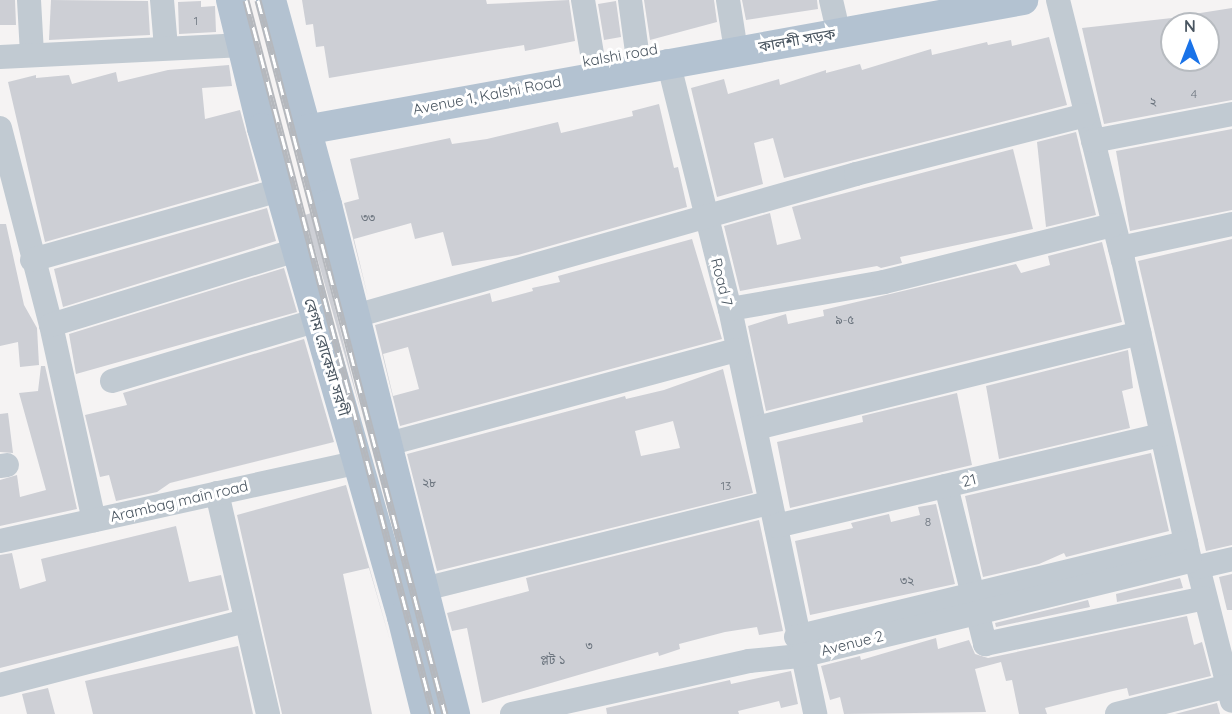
<!DOCTYPE html>
<meta charset="utf-8">
<style>
body{margin:0}
#map{position:relative;width:1232px;height:714px;overflow:hidden;background:#f5f3f3;font-family:Quicksand,"Noto Sans Bengali",sans-serif}
div>[style]{position:absolute}
[style*='--x']{left:calc(var(--x)*1px);top:calc(var(--y)*1px);width:calc(var(--w)*1px);rotate:calc(var(--a)*1deg)}
.building>*{inset:0;background:#cdcfd5}
.minor>*{height:24px;margin:-12px;padding:0 12px;transform-origin:12px;border-radius:12px;background:#c1cad2}
.major>*{height:30px;margin:-15px;padding:0 15px;transform-origin:15px;border-radius:15px;background:#b3c2d1}
.rail>*{height:7px;margin-top:-3.5px;transform-origin:0;background:repeating-linear-gradient(90deg,#fff 0 14px,#b5b8bd 0 28px);box-sizing:border-box;border-block:2px solid #b5b8bd}
span{translate:-50% -50%;white-space:nowrap;text-align:center;line-height:1.15;-webkit-text-stroke:6px #fff;paint-order:stroke}
.number-label{font-size:12px;color:#6b747e}
.number-label span{-webkit-text-stroke-width:0}
.street-label{font-size:15px;color:#4a5661}
.north{position:absolute;left:1160px;top:12px;width:60px;height:60px;box-sizing:border-box;background:#fff;border:2px solid #b7bbc0;border-radius:50%;rotate:0deg;font-size:16px;font-weight:700;line-height:24px;text-align:center;color:#4a5661}
.north::after{content:'';display:block;margin:auto;width:21px;height:27px;background:#1a73e8;clip-path:polygon(50% 0,100% 100%,50% 72%,0 100%)}
</style>
<div id="map">
<div class="building">
<i style="clip-path:polygon(0 0,15px 0,16px 25px,0 25px)"></i>
<i style="clip-path:polygon(51px 0,148px 1px,150px 35px,49px 40px)"></i>
<i style="clip-path:polygon(302px 0,486px 0,487px 4px,569px 0,575px 41px,525px 51px,524px 45px,329px 78px,324px 46px,316px 47px,313px 24px,306px 25px)"></i>
<i style="clip-path:polygon(644px 0,714px 0,717px 22px,650px 40px)"></i>
<i style="clip-path:polygon(742px 0,817px 0,818px 9px,746px 20px)"></i>
<i style="clip-path:polygon(201px 1px,201px 7px,215px 6px,216px 32px,179px 34px,178px 2px)"></i>
<i style="clip-path:polygon(616px 1px,621px 37px,604px 40px,598px 4px)"></i>
<i style="clip-path:polygon(1232px 8px,1232px 100px,1104px 124px,1082px 28px,1172px 18px,1172px 60px,1208px 60px,1208px 24px,1176px 24px,1175px 17px)"></i>
<i style="clip-path:polygon(1049px 37px,1067px 105px,784px 178px,773px 138px,754px 143px,763px 184px,717px 197px,691px 88px,724px 79px,728px 94px,779px 79px,780px 85px,826px 70px,826px 73px,860px 64px,862px 70px,931px 49px,932px 55px,987px 42px,988px 45px,1011px 40px,1012px 46px)"></i>
<i style="clip-path:polygon(229px 65px,232px 86px,202px 88px,205px 119px,240px 110px,259px 181px,45px 242px,8px 82px,36px 75px,36px 78px,69px 75px,72px 84px,116px 72px,118px 82px,168px 70px)"></i>
<i style="clip-path:polygon(659px 104px,674px 168px,678px 167px,687px 207px,518px 255px,452px 266px,443px 232px,415px 239px,411px 223px,354px 239px,368px 297px,344px 203px,359px 199px,350px 159px,450px 138px,452px 144px,487px 139px,558px 122px,561px 133px,633px 116px,632px 111px)"></i>
<i style="clip-path:polygon(1232px 129px,1232px 210px,1130px 231px,1116px 151px)"></i>
<i style="clip-path:polygon(1076px 132px,1096px 215px,1046px 227px,1037px 142px)"></i>
<i style="clip-path:polygon(1013px 149px,1033px 229px,900px 257px,902px 263px,881px 268px,877px 266px,740px 291px,724px 226px,770px 213px,777px 245px,801px 239px,792px 207px)"></i>
<i style="clip-path:polygon(267px 208px,276px 241px,63px 307px,54px 269px)"></i>
<i style="clip-path:polygon(311px 213px,361px 412px,305px 215px)"></i>
<i style="clip-path:polygon(0 224px,6px 224px,24px 305px,37px 328px,39px 365px,20px 367px,18px 342px,0 346px)"></i>
<i style="clip-path:polygon(evenodd,692px 239px,722px 339px,400px 426px,375px 325px,490px 293px,492px 302px,533px 291px,532px 288px,560px 282px,558px 276px,692px 239px,408px 347px,419px 389px,393px 396px,383px 354px,408px 347px)"></i>
<i style="clip-path:polygon(1232px 239px,1232px 545px,1206px 551px,1138px 261px)"></i>
<i style="clip-path:polygon(1102px 242px,1122px 322px,766px 411px,748px 326px,786px 314px,788px 324px,824px 316px,823px 310px,1016px 264px,1021px 273px,1050px 265px,1048px 256px)"></i>
<i style="clip-path:polygon(284px 268px,297px 312px,76px 374px,69px 334px)"></i>
<i style="clip-path:polygon(304px 339px,334px 442px,170px 483px,157px 492px,116px 501px,109px 475px,100px 477px,85px 415px,127px 405px,123px 393px)"></i>
<i style="clip-path:polygon(1128px 350px,1133px 388px,1122px 391px,1130px 428px,999px 459px,986px 386px)"></i>
<i style="clip-path:polygon(41px 366px,45px 366px,77px 509px,0 526px,0 480px,17px 475px,20px 497px,46px 490px,19px 393px,38px 391px)"></i>
<i style="clip-path:polygon(evenodd,723px 369px,753px 493px,437px 571px,407px 454px,625px 396px,626px 399px,664px 390px,723px 369px,673px 421px,680px 448px,641px 456px,635px 431px,673px 421px)"></i>
<i style="clip-path:polygon(957px 393px,972px 465px,790px 508px,777px 442px,863px 422px,862px 416px)"></i>
<i style="clip-path:polygon(8px 413px,13px 453px,0 452px,0 414px)"></i>
<i style="clip-path:polygon(1151px 453px,1169px 531px,1066px 557px,1064px 553px,1039px 564px,983px 577px,965px 496px)"></i>
<i style="clip-path:polygon(346px 485px,391px 644px,369px 568px,343px 574px,372px 714px,282px 714px,237px 515px)"></i>
<i style="clip-path:polygon(936px 504px,955px 584px,810px 615px,795px 541px,853px 528px,851px 523px,889px 514px,891px 522px,920px 515px,918px 507px)"></i>
<i style="clip-path:polygon(759px 520px,783px 631px,759px 635px,757px 627px,725px 632px,679px 644px,680px 649px,659px 656px,658px 652px,623px 662px,482px 703px,467px 628px,452px 631px,447px 613px,529px 591px,526px 578px)"></i>
<i style="clip-path:polygon(176px 526px,189px 582px,221px 575px,229px 610px,0 668px,0 555px,12px 553px,20px 589px,46px 581px,41px 559px)"></i>
<i style="clip-path:polygon(1232px 574px,1232px 610px,1227px 610px,1219px 577px)"></i>
<i style="clip-path:polygon(1180px 578px,1183px 588px,1117px 602px,1116px 594px)"></i>
<i style="clip-path:polygon(1088px 600px,1090px 607px,996px 627px,995px 623px)"></i>
<i style="clip-path:polygon(1187px 616px,1194px 645px,1202px 642px,1211px 676px,1129px 696px,1127px 688px,1113px 691px,1045px 708px,1047px 714px,1019px 714px,1012px 680px,1006px 681px,1001px 662px,975px 669px,986px 712px,844px 714px,840px 697px,830px 700px,821px 666px,860px 656px,861px 660px,936px 638px,938px 649px,969px 640px,975px 654px,988px 658px)"></i>
<i style="clip-path:polygon(238px 646px,253px 714px,93px 714px,85px 681px)"></i>
<i style="clip-path:polygon(791px 671px,798px 704px,781px 708px,779px 701px,738px 711px,739px 714px,607px 714px,606px 708px,730px 680px,731px 684px)"></i>
<i style="clip-path:polygon(48px 688px,55px 714px,27px 714px,22px 694px)"></i>
<i style="clip-path:polygon(1217px 703px,1220px 714px,1175px 714px)"></i>
</div>
<div class="minor">
<i style="--x:29;--y:0;--w:54;--a:86.8"></i>
<i style="--x:162;--y:0;--w:48;--a:85.2"></i>
<i style="--x:583;--y:0;--w:61;--a:80.5"></i>
<i style="--x:630;--y:0;--w:52;--a:82.3"></i>
<i style="--x:728;--y:0;--w:36;--a:81"></i>
<i style="--x:831;--y:0;--w:18;--a:77"></i>
<i style="--x:1058;--y:0;--w:268;--a:76"></i>
<i style="--x:1123;--y:260;--w:290;--a:77.4"></i>
<i style="--x:1186;--y:543;--w:18;--a:77"></i>
<i style="--x:1190;--y:561;--w:10;--a:37"></i>
<i style="--x:1198;--y:567;--w:138;--a:75.8"></i>
<i style="--x:0;--y:57;--w:244;--a:-2.8"></i>
<i style="--x:668;--y:61;--w:256;--a:76"></i>
<i style="--x:730;--y:309;--w:414;--a:78.1"></i>
<i style="--x:0;--y:128;--w:203;--a:75.5"></i>
<i style="--x:51;--y:325;--w:200;--a:77.6"></i>
<i style="--x:1093;--y:141;--w:142;--a:-11"></i>
<i style="--x:1120;--y:248;--w:115;--a:-12.1"></i>
<i style="--x:32;--y:260;--w:257;--a:-15.8"></i>
<i style="--x:730;--y:309;--w:156;--a:-9.9"></i>
<i style="--x:884;--y:282;--w:236;--a:-14"></i>
<i style="--x:355;--y:316;--w:521;--a:-15.82"></i>
<i style="--x:856;--y:174;--w:237;--a:-14.4"></i>
<i style="--x:51;--y:325;--w:256;--a:-17"></i>
<i style="--x:112;--y:381;--w:212;--a:-16.5"></i>
<i style="--x:756;--y:428;--w:395;--a:-13.9"></i>
<i style="--x:388;--y:444;--w:361;--a:-15.1"></i>
<i style="--x:0;--y:466;--w:7;--a:-8"></i>
<i style="--x:946;--y:486;--w:163;--a:76.1"></i>
<i style="--x:985;--y:644;--w:225;--a:-11.8"></i>
<i style="--x:217;--y:493;--w:227;--a:77"></i>
<i style="--x:776;--y:526;--w:396;--a:-13.3"></i>
<i style="--x:0;--y:541;--w:367;--a:-12.4"></i>
<i style="--x:1198;--y:567;--w:35;--a:-13"></i>
<i style="--x:424;--y:589;--w:357;--a:-14"></i>
<i style="--x:796;--y:637;--w:401;--a:-13.6"></i>
<i style="--x:0;--y:685;--w:253;--a:-14.6"></i>
<i style="--x:512;--y:714;--w:243;--a:-12.6"></i>
<i style="--x:749;--y:661;--w:51;--a:-5.6"></i>
<i style="--x:800;--y:656;--w:401;--a:-13.7"></i>
<i style="--x:1117;--y:714;--w:114;--a:-14.2"></i>
</div>
<div class="major">
<i style="--x:231;--y:0;--w:132;--a:76.4"></i>
<i style="--x:262;--y:128;--w:509;--a:74.02"></i>
<i style="--x:402;--y:617;--w:100;--a:76.1"></i>
<i style="--x:271;--y:0;--w:213;--a:74.7"></i>
<i style="--x:327;--y:205;--w:525;--a:75.88"></i>
<i style="--x:305;--y:130;--w:730;--a:-10.26"></i>
</div>
<div class="rail">
<i style="--x:246;--y:0;--w:738;--a:75.32"></i>
<i style="--x:258;--y:0;--w:738;--a:75.32"></i>
</div>
<div class="number-label">
<span style="left:196px;top:21px">1</span>
<span style="left:1194px;top:94px">4</span>
<span style="left:1153px;top:102px">২</span>
<span style="left:368px;top:218px">৩৩</span>
<span style="left:845px;top:320px">৯-৫</span>
<span style="left:429px;top:483px">২৮</span>
<span style="left:726px;top:486px">13</span>
<span style="left:928px;top:522px">8</span>
<span style="left:907px;top:581px">৩২</span>
<span style="left:589px;top:646px">৩</span>
<span style="left:553px;top:660px">প্লট ১</span>
</div>
<div class="street-label">
<span style="left:797px;top:40px;rotate:-10deg">কালশী সড়ক</span>
<span style="left:620px;top:55px;rotate:-10deg">kalshi road</span>
<span style="left:487px;top:95px;rotate:-11deg">Avenue 1, Kalshi Road</span>
<span style="left:722px;top:282px;rotate:76deg">Road 7</span>
<span style="left:327px;top:357px;rotate:73deg">বেগম রোকেয়া সরণী</span>
<span style="left:969px;top:480px;rotate:-14deg">21</span>
<span style="left:179px;top:501px;rotate:-13deg">Arambag main road</span>
<span style="left:852px;top:643px;rotate:-14deg">Avenue 2</span>
</div>
<div class="north">N</div>
</div>
